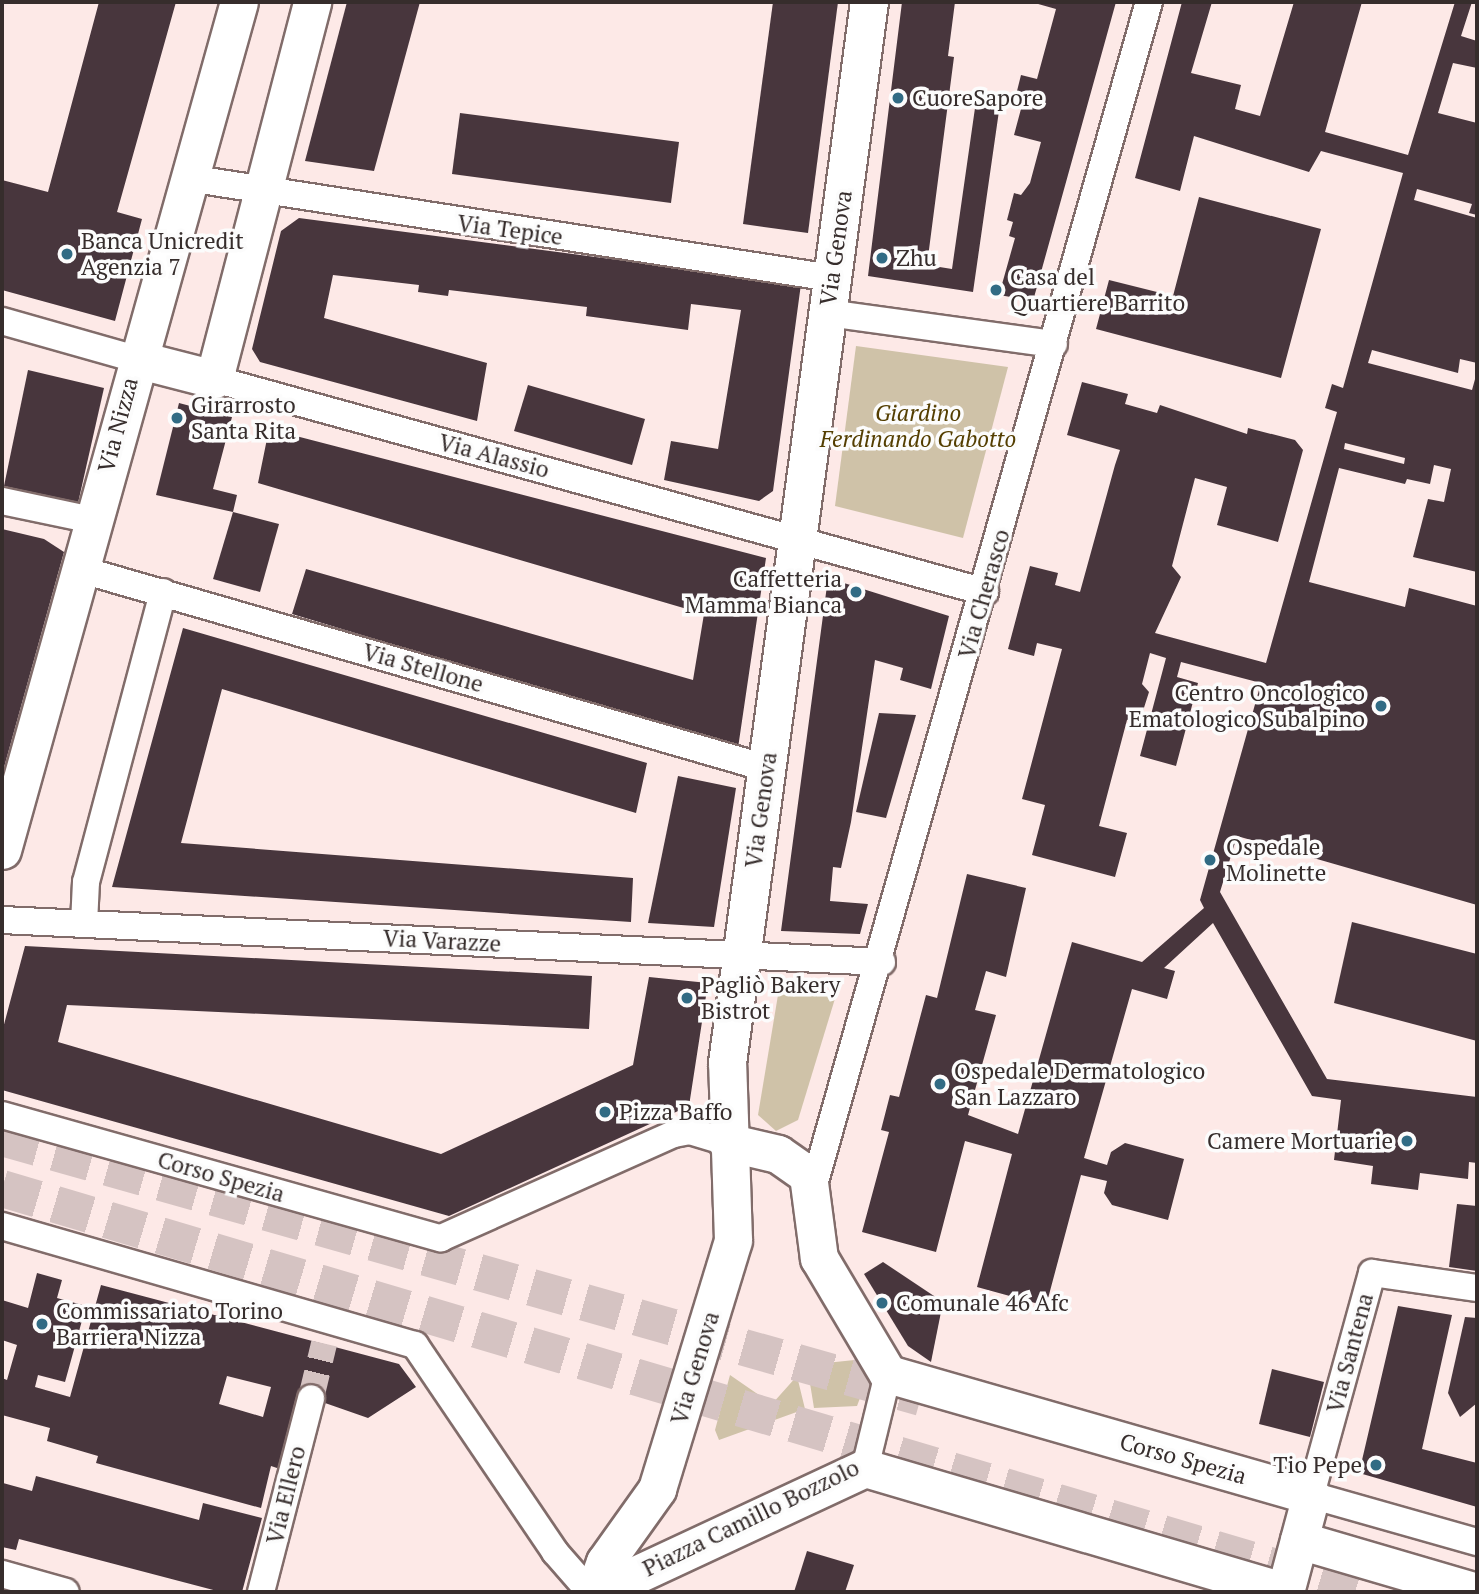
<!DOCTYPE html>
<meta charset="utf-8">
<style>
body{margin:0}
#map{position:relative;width:1479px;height:1594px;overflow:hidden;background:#fde9e7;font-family:"PT Serif",serif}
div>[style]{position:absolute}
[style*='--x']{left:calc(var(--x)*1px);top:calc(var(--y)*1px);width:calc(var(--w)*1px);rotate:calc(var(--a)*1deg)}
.green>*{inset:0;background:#cfc2a8}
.building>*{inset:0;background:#48363d}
.street-tunnel>*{height:26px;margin-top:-13px;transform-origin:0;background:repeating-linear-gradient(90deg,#d5c3c2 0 26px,transparent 0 39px)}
.secondary-tunnel>*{height:37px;margin-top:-18.5px;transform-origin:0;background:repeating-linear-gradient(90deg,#d5c3c2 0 37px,transparent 0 55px)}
.roads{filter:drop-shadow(2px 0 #816c6a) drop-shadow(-2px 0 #816c6a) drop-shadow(0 2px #816c6a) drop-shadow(0 -2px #816c6a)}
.street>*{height:26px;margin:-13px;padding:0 13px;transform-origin:13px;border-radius:13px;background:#fff}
.secondary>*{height:37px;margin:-18.5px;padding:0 18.5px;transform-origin:18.5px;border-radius:18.5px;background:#fff}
.dots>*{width:19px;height:19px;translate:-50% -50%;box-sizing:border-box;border:4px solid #fcfcfc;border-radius:50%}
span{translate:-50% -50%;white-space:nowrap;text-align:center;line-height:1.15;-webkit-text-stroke:7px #fcfcfc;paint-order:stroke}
.poi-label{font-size:23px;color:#362d2c}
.left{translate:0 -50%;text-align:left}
.right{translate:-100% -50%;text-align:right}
.street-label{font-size:23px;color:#362d2c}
.park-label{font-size:23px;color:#543e01;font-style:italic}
.frame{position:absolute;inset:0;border:4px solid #362d2c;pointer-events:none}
</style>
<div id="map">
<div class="green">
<i style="clip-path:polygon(856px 346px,1008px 367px,963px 538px,835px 506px)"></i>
<i style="clip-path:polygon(779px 989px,837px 992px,798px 1120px,776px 1131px,758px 1115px)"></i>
<i style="clip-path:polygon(864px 1359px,866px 1382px,857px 1406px,814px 1408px,807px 1365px)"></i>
<i style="clip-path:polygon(730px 1375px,772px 1404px,797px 1376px,805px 1409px,719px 1440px,715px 1430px)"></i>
</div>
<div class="building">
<i style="clip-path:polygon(99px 2px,176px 2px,117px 212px,142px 219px,115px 321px,2px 290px,2px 180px,48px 192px)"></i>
<i style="clip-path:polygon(347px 2px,420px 2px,374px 171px,305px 161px)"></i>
<i style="clip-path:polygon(773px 2px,838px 2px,808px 233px,743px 224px)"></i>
<i style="clip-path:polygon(902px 2px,955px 2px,948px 56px,954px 57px,927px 265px,952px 269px,977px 94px,1001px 97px,973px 292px,868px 276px)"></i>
<i style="clip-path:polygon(1031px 2px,1116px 2px,1033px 301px,999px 295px,1015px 238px,1009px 236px,1013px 222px,1007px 220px,1014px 193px,1021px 195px,1030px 183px,1041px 142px,1014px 135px,1025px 94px,1017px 91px,1021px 75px,1037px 79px,1056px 9px)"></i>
<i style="clip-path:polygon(evenodd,1182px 2px,1212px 2px,1191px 73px,1241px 85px,1235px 109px,1260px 116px,1294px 2px,1362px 2px,1325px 132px,1408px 155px,1455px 2px,1472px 2px,1461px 36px,1477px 41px,1477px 68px,1453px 63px,1438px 113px,1477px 123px,1477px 215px,1469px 213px,1472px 204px,1417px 189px,1414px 200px,1477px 218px,1477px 363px,1460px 359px,1458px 373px,1372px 350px,1368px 363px,1472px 390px,1477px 372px,1477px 572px,1413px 557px,1428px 499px,1444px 502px,1451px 469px,1434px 465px,1430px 484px,1407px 479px,1405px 484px,1339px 468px,1309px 582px,1405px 607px,1409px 588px,1477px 606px,1477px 905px,1237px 836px,1220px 892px,1327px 1079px,1477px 1097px,1477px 1163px,1469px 1162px,1468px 1179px,1420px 1173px,1418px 1190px,1371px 1184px,1373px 1166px,1334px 1160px,1341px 1100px,1312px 1096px,1213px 923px,1164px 968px,1175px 971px,1167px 999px,1132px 989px,1084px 1158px,1107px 1165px,1111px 1152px,1125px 1143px,1184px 1159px,1168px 1220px,1112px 1205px,1104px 1193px,1107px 1181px,1081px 1175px,1046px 1306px,977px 1287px,1012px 1154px,965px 1141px,936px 1252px,862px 1232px,889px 1132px,881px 1130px,890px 1095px,899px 1097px,926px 995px,937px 998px,967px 874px,1026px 888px,1006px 977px,986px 971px,975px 1010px,996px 1015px,968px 1115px,1018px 1134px,1072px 942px,1142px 962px,1204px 908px,1200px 900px,1261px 683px,1181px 662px,1177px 677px,1198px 683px,1176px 766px,1140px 756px,1166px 658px,1150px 653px,1142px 684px,1149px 692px,1142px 714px,1127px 720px,1099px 826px,1127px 833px,1115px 877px,1032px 855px,1045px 805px,1022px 799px,1062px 649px,1037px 643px,1034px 656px,1008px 649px,1030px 566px,1058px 573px,1055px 585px,1080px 592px,1115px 465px,1120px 450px,1067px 435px,1082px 382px,1128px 394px,1125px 404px,1157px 413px,1160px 405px,1247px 434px,1248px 428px,1295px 440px,1303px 450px,1278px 542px,1217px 525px,1227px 487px,1195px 478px,1172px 566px,1181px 577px,1155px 633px,1266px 663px,1337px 412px,1325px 408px,1332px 384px,1343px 388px,1403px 173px,1321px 151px,1309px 172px,1194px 136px,1180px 191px,1135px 178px,1182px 2px,1345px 443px,1405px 458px,1404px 464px,1344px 449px,1345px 443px)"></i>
<i style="clip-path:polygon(460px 113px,679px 142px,671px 203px,452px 174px)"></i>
<i style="clip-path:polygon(1199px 197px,1321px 229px,1281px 378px,1096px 329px,1109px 280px,1173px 296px)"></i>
<i style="clip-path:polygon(299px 218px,801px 284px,773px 491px,759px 501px,664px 480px,671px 441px,718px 449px,741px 310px,691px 304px,688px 330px,586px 316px,587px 307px,449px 290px,448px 296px,418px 292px,419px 285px,333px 275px,324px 318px,487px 363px,477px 421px,260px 362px,252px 349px,281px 231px)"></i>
<i style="clip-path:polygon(28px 370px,104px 388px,78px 503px,4px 486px)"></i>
<i style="clip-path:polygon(528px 385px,645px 419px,632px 465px,514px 431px)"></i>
<i style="clip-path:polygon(179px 403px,232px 417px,213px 489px,237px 495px,233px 512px,156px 495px)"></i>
<i style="clip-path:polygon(269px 429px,766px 558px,738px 748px,292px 614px,306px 569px,693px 680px,704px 614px,258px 483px)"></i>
<i style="clip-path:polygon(233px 512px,279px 524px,260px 592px,213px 579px)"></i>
<i style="clip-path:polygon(2px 529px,44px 539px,64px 552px,3px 771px)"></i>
<i style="clip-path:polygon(828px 578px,949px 616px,931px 689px,900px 680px,903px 668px,875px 660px,851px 822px,841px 868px,833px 867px,830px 901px,868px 904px,860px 934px,781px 931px)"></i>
<i style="clip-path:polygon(183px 628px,647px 763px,636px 813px,222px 689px,181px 843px,633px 878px,631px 922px,112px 887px)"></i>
<i style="clip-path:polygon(879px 713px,916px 715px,886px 818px,856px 812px)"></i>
<i style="clip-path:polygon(678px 776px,736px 788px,714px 927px,648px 923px)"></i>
<i style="clip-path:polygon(1352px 922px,1477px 954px,1477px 1041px,1334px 1003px)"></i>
<i style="clip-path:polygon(25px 946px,592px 976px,589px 1029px,67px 1005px,58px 1042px,441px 1154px,633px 1065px,649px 977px,708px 983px,689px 1106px,449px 1216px,2px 1090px,2px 1032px)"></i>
<i style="clip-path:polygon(1457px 1204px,1477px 1206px,1477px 1271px,1449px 1267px)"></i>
<i style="clip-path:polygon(883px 1262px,943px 1302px,931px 1362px,908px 1346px,864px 1274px)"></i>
<i style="clip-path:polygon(evenodd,37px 1273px,62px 1280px,57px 1298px,86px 1306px,65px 1382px,38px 1375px,35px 1387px,70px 1397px,101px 1285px,399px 1364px,416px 1387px,368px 1418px,305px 1396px,283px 1470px,271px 1466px,261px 1508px,96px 1463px,98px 1456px,47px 1441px,50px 1428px,2px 1415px,2px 1378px,7px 1380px,17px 1345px,2px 1340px,2px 1300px,28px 1308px,37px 1273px,227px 1376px,271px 1387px,263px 1417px,219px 1404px,227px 1376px)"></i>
<i style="clip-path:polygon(1398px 1306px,1452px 1315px,1422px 1449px,1477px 1463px,1477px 1507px,1359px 1473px)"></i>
<i style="clip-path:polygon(1465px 1317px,1477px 1318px,1477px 1403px,1460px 1417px,1448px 1393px)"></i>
<i style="clip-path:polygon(1272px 1369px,1324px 1382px,1310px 1437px,1259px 1424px)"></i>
<i style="clip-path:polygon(36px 1476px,199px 1520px,203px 1503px,262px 1518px,242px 1592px,221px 1592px,19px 1539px,16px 1550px,2px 1547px,3px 1483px,32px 1491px)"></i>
<i style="clip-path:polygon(807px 1551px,854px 1565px,845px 1592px,794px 1592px)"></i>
</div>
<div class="street-tunnel">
<i style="--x:311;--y:1398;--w:56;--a:-76.5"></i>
</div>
<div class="secondary-tunnel">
<i style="--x:2;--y:1137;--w:955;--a:15.8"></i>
<i style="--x:2;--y:1188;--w:1418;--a:16.56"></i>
</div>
<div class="roads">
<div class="street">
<i style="--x:188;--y:178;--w:652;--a:8.83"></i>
<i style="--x:827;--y:313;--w:229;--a:7.8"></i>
<i style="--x:2;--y:321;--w:139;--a:15.8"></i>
<i style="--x:214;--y:379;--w:800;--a:15.44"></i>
<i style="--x:2;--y:501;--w:92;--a:11.9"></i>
<i style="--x:79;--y:569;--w:715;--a:16.15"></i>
<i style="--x:2;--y:920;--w:881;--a:2.73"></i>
<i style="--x:84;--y:924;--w:42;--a:-87.3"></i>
<i style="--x:86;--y:882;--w:300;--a:-75.1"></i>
<i style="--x:2;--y:1115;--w:456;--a:15.7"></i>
<i style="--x:441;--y:1238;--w:255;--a:-24.1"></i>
<i style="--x:674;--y:1134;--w:16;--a:-11"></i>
<i style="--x:690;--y:1131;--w:39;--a:17"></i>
<i style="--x:814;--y:1185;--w:1230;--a:-74.19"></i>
<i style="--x:2;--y:1226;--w:430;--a:16.1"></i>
<i style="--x:415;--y:1345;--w:250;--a:55.9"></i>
<i style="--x:555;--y:1552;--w:53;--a:48.8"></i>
<i style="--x:1477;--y:1288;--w:106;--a:-171.9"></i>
<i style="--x:1372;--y:1273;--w:230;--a:105.4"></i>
<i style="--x:1311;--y:1495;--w:173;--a:15.8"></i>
<i style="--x:865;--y:1468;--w:97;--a:-76.3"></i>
<i style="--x:2;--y:1574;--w:66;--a:15.7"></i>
<i style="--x:261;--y:1592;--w:200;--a:-75.5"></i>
</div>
<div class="secondary">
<i style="--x:136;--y:359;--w:81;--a:14.4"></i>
<i style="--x:214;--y:379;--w:390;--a:-75.4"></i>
<i style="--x:2;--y:850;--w:880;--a:-74.39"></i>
<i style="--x:727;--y:1142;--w:52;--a:13.2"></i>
<i style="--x:778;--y:1154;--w:37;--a:35"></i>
<i style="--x:808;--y:1175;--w:84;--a:82.5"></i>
<i style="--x:819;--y:1258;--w:135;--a:59.3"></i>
<i style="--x:888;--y:1374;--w:440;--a:16"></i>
<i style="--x:1311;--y:1495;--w:100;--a:105"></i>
<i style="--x:1299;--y:1540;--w:185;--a:16.3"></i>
<i style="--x:594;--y:1592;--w:32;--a:-70"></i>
<i style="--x:605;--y:1562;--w:90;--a:-54.5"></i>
<i style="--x:657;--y:1489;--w:260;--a:-73"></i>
<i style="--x:733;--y:1240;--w:177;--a:-91.9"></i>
<i style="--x:727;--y:1063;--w:1070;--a:-82.38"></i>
<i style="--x:599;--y:1592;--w:293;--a:-25"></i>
<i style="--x:865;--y:1468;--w:438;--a:16.4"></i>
</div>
</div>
<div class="dots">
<i style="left:898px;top:98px;background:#316b84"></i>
<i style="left:67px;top:254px;background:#316b84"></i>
<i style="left:882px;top:258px;background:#316b84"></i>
<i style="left:996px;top:290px;background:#316b84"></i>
<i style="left:177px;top:418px;background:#316b84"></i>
<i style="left:856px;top:592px;background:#316b84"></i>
<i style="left:1381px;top:706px;background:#316b84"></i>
<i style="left:1210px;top:860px;background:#316b84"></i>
<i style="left:687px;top:998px;background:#316b84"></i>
<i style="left:940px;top:1084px;background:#316b84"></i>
<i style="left:605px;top:1112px;background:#316b84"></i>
<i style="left:1407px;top:1141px;background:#316b84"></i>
<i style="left:882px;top:1303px;background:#316b84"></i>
<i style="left:42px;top:1324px;background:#316b84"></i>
<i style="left:1376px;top:1465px;background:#316b84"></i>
</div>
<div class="poi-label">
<span class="left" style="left:912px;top:98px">CuoreSapore</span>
<span class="left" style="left:81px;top:254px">Banca Unicredit<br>Agenzia 7</span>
<span class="left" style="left:896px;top:258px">Zhu</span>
<span class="left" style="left:1010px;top:290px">Casa del<br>Quartiere Barrito</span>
<span class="left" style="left:191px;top:418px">Girarrosto<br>Santa Rita</span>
<span class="right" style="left:842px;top:592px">Caffetteria<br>Mamma Bianca</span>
<span class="right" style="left:1365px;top:706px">Centro Oncologico<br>Ematologico Subalpino</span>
<span class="left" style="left:1226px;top:860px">Ospedale<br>Molinette</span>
<span class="left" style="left:701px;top:998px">Pagliò Bakery<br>Bistrot</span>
<span class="left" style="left:954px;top:1084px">Ospedale Dermatologico<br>San Lazzaro</span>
<span class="left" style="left:619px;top:1112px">Pizza Baffo</span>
<span class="right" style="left:1393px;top:1141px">Camere Mortuarie</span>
<span class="left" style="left:896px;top:1303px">Comunale 46 Afc</span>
<span class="left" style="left:56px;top:1324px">Commissariato Torino<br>Barriera Nizza</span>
<span class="right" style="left:1362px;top:1465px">Tio Pepe</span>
</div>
<div class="street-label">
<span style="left:510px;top:230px;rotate:8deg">Via Tepice</span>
<span style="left:836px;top:248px;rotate:-82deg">Via Genova</span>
<span style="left:118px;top:425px;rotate:-75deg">Via Nizza</span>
<span style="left:494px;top:456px;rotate:15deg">Via Alassio</span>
<span style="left:984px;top:594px;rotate:-74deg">Via Cherasco</span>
<span style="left:423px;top:668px;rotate:16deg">Via Stellone</span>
<span style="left:761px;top:810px;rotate:-82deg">Via Genova</span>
<span style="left:442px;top:941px;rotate:3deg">Via Varazze</span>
<span style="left:221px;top:1177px;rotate:16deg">Corso Spezia</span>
<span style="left:1350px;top:1353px;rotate:-75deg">Via Santena</span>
<span style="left:695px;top:1368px;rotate:-73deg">Via Genova</span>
<span style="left:1183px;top:1459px;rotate:16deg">Corso Spezia</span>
<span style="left:286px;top:1495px;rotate:-76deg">Via Ellero</span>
<span style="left:751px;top:1518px;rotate:-26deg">Piazza Camillo Bozzolo</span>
</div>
<div class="park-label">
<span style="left:918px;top:426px">Giardino<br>Ferdinando Gabotto</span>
</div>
<div class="frame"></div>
</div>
